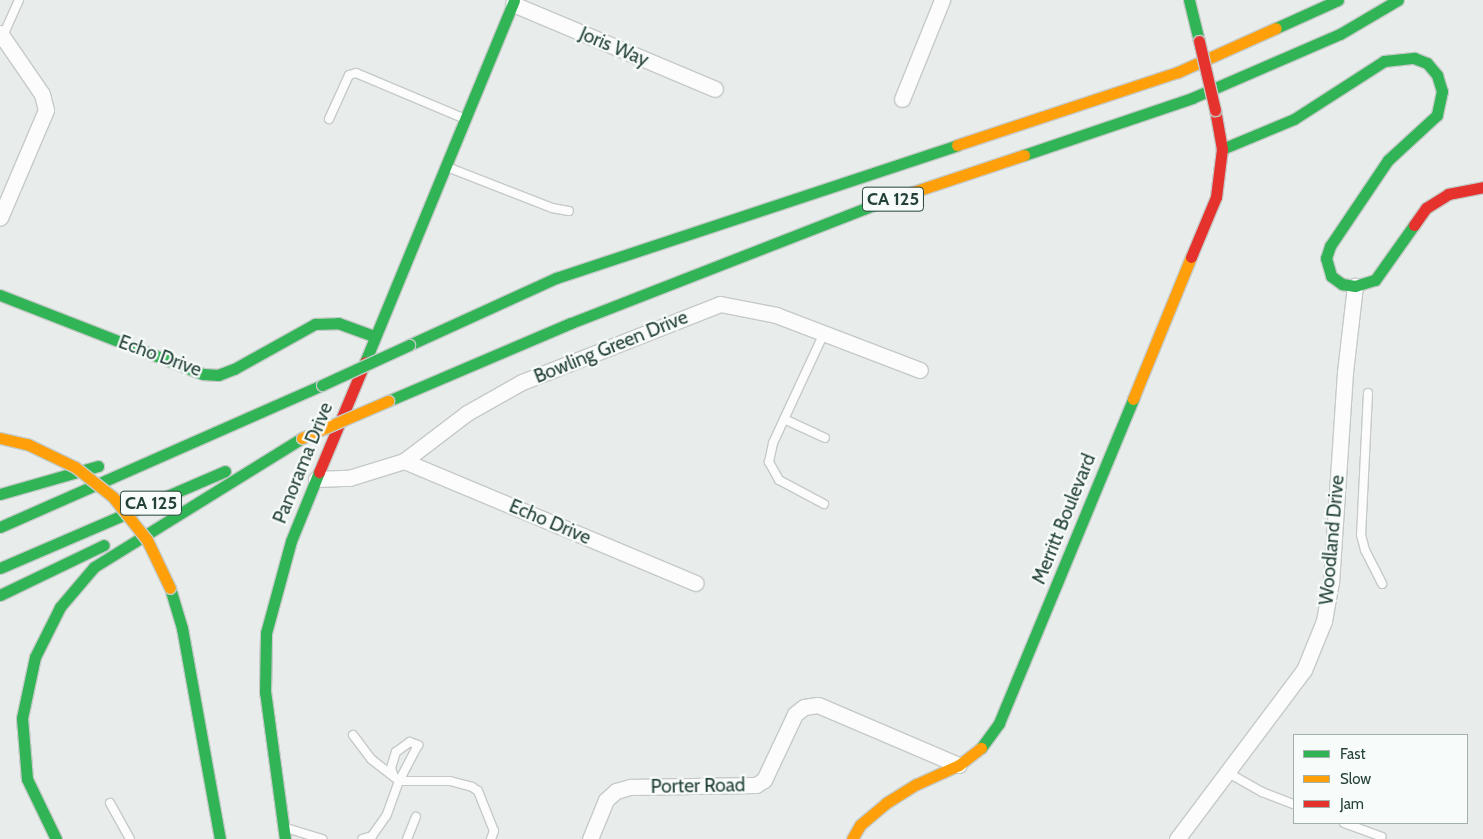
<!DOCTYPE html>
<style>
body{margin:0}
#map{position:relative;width:1483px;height:839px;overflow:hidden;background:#e8edeb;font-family:Cabin,sans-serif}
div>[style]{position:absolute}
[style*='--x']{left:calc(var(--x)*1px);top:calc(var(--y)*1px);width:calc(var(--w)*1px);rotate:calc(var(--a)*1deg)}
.roads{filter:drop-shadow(1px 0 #c5cac8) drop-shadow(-1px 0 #c5cac8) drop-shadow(0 1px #c5cac8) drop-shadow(0 -1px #c5cac8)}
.lane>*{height:8px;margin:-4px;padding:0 4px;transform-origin:4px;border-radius:4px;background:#fcfcfc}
.street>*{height:15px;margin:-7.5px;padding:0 7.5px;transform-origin:7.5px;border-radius:7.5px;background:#fcfcfc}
.fast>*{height:11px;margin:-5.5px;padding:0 5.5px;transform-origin:5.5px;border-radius:5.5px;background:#30b455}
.slow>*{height:11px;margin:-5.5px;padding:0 5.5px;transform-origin:5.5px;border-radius:5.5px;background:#ff9f0a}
.jam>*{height:11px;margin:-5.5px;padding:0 5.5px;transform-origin:5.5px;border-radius:5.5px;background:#e5322d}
.bridges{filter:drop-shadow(1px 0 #c3cbc8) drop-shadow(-1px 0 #c3cbc8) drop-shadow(0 1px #c3cbc8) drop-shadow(0 -1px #c3cbc8)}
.fast-bridge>*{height:11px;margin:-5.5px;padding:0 5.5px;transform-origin:5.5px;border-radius:5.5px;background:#30b455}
.slow-bridge>*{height:11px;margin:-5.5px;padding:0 5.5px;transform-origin:5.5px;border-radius:5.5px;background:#ff9f0a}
.jam-bridge>*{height:11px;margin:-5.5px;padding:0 5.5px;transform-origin:5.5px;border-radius:5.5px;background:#e5322d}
span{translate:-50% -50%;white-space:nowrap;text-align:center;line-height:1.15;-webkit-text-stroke:4.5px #f7fbf9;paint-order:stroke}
.shield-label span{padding:1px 4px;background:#f7fbf9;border:1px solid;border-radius:4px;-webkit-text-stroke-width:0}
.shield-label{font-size:18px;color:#24423a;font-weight:700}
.street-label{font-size:19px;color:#24423a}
.legend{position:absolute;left:1293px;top:734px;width:175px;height:90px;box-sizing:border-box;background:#f7fbf9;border:1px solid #a3b1ad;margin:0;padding:6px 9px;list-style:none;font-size:15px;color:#24423a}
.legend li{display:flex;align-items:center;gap:10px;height:25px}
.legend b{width:25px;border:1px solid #a3b1ad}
</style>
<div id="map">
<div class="roads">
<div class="lane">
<i style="--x:2;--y:38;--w:42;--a:-65.9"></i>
<i style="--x:329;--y:119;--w:48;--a:-65.6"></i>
<i style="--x:349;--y:75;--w:7;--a:-16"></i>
<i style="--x:356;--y:73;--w:116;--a:22.8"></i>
<i style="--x:447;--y:167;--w:113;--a:21.3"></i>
<i style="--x:552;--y:208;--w:17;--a:10"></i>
<i style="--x:1368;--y:393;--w:142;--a:92.8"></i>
<i style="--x:1361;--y:535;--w:16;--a:75"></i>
<i style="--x:1365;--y:550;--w:38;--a:63"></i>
<i style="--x:784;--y:419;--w:45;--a:24.9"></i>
<i style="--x:824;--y:504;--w:51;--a:-151.9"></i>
<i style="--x:779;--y:480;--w:21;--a:-119"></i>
<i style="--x:769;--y:462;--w:19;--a:-78"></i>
<i style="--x:773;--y:443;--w:121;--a:-65.1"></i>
<i style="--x:353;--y:735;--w:30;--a:53"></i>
<i style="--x:371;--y:759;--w:36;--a:38"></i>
<i style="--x:399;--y:781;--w:37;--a:110"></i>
<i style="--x:386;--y:816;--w:24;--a:125"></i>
<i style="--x:372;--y:836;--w:10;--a:163"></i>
<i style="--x:1225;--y:771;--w:43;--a:29.6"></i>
<i style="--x:1262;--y:792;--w:34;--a:21"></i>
<i style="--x:394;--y:777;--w:9;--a:-108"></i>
<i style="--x:391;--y:768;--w:17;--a:-73"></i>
<i style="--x:396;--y:752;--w:17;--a:-36"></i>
<i style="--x:410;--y:742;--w:9;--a:21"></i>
<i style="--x:418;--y:745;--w:41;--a:117.8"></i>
<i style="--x:399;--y:781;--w:51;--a:0"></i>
<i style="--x:450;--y:781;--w:23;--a:15"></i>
<i style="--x:472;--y:787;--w:7;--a:34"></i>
<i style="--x:478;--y:791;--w:43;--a:68.2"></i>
<i style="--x:494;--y:831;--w:9;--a:111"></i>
<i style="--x:110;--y:803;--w:41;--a:60.9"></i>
<i style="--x:1344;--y:823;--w:40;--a:20.2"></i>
<i style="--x:286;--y:828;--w:38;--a:17"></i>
<i style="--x:407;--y:839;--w:24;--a:-68"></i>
</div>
<div class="street">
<i style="--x:513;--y:4;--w:219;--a:22.8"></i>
<i style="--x:0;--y:33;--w:74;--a:55.5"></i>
<i style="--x:42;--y:94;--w:16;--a:76"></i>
<i style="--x:46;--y:110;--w:117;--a:113.1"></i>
<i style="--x:902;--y:99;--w:107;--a:-68"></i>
<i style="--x:404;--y:461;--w:316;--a:22.7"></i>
<i style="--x:316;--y:479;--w:33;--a:-2"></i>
<i style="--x:349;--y:478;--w:58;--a:-17.2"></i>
<i style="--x:404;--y:461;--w:79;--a:-37.3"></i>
<i style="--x:467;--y:413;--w:63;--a:-29.4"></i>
<i style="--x:522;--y:382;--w:213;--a:-21.5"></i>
<i style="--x:720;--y:304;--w:57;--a:11.1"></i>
<i style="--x:776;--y:315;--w:154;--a:20.9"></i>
<i style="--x:590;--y:839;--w:42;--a:-67.7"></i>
<i style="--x:606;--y:800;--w:13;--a:-42"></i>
<i style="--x:616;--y:791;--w:15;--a:-16"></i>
<i style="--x:630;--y:787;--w:126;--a:-0.9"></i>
<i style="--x:756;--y:785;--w:9;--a:-32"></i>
<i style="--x:764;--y:780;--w:73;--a:-64.8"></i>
<i style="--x:795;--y:714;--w:11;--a:-38"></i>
<i style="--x:804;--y:707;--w:14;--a:-8"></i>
<i style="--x:818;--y:705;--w:153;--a:23.1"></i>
<i style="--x:1177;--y:839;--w:211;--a:-53.1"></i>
<i style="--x:1304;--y:670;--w:53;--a:-67.8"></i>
<i style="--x:1324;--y:621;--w:39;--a:-80"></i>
<i style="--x:1331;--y:583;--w:211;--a:-86.2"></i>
<i style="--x:1345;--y:372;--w:87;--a:-83.4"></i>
</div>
<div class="fast">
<i style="--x:1189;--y:0;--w:42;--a:76.3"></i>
<i style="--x:1276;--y:28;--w:68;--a:-24.3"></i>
<i style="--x:1222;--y:149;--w:78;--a:-22.6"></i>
<i style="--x:1294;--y:119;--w:107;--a:-32.8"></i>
<i style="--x:1384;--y:61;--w:30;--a:-6"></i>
<i style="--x:1414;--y:58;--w:14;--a:21"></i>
<i style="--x:1427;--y:63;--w:16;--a:50"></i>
<i style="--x:1437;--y:75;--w:17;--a:73"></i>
<i style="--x:1442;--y:91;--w:25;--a:102"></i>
<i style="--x:1437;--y:115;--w:67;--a:137.4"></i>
<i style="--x:1388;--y:160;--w:104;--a:124"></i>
<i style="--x:1330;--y:246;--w:13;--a:108"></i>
<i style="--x:1326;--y:258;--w:19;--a:74"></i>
<i style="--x:1331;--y:276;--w:14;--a:36"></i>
<i style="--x:1342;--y:284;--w:13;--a:9"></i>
<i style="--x:1355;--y:286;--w:21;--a:-17"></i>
<i style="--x:1375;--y:280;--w:67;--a:-54.7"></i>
<i style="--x:1024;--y:155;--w:177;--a:-18.7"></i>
<i style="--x:1192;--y:98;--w:161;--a:-23.4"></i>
<i style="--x:1340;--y:34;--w:67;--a:-30.4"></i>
<i style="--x:0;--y:295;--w:218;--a:21.3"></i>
<i style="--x:203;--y:374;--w:15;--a:4"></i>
<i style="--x:218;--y:375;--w:17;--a:-21"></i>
<i style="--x:234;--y:369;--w:93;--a:-29.1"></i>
<i style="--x:315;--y:324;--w:23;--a:-2"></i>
<i style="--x:338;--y:323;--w:38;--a:20"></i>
<i style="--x:409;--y:345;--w:162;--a:-24.5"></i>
<i style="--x:556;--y:278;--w:422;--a:-18.3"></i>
<i style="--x:365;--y:362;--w:391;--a:-67.6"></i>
<i style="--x:388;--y:401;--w:199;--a:-23.1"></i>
<i style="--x:571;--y:323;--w:328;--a:-21.3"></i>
<i style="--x:0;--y:494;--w:102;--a:-15.9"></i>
<i style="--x:0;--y:527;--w:352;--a:-23.8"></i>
<i style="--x:0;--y:568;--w:245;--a:-23.3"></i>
<i style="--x:170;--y:588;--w:42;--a:73.3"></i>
<i style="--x:182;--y:628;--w:214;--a:79.8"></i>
<i style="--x:0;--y:595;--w:115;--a:-25.7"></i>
<i style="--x:981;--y:748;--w:31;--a:-54"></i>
<i style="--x:999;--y:723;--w:351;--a:-67.5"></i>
<i style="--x:56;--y:839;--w:67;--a:-115.8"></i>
<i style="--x:27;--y:779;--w:61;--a:-94.7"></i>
<i style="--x:22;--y:718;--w:62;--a:-78"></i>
<i style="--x:35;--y:657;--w:56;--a:-63.4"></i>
<i style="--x:60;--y:607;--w:52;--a:-49.6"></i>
<i style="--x:94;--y:567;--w:245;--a:-31.8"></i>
<i style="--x:285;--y:839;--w:148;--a:-97.7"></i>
<i style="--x:265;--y:692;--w:59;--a:-89"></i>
<i style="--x:266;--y:633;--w:95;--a:-74.8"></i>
<i style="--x:291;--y:541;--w:74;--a:-67.9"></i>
</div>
<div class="slow">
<i style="--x:957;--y:145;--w:233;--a:-18.3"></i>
<i style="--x:1178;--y:72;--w:107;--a:-24.2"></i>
<i style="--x:877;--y:204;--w:155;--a:-18.4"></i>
<i style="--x:1133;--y:399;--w:153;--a:-67.8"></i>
<i style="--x:852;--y:839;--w:16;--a:-60"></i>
<i style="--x:860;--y:825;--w:34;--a:-40"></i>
<i style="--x:886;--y:803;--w:36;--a:-32"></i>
<i style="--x:917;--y:784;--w:46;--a:-24.3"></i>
<i style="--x:959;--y:765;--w:28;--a:-38"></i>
</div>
<div class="jam">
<i style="--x:1414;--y:225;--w:21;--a:-55"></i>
<i style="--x:1426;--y:208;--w:26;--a:-32"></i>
<i style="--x:1448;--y:194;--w:36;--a:-11"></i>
<i style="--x:1191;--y:257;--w:65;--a:-67.4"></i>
<i style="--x:1216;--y:197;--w:48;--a:-82.9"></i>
<i style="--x:1222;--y:149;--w:40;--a:-100"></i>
<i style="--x:319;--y:472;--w:119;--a:-67.3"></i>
</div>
</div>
<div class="bridges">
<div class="fast-bridge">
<i style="--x:322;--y:385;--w:96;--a:-24.7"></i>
</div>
<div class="slow-bridge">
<i style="--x:0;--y:438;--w:28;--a:13"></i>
<i style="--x:27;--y:444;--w:53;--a:25.6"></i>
<i style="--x:75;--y:467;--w:48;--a:38.3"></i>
<i style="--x:113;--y:497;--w:55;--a:51.7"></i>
<i style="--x:147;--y:540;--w:53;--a:64.4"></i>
<i style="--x:302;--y:438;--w:94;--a:-23.3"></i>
</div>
<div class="jam-bridge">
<i style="--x:1199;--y:41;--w:71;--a:76.9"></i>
</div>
</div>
<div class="shield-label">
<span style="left:893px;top:199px">CA 125</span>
<span style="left:151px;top:503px">CA 125</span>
</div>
<div class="street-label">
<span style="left:614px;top:47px;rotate:23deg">Joris Way</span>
<span style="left:611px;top:347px;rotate:-22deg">Bowling Green Drive</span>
<span style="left:160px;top:356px;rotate:20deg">Echo Drive</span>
<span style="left:303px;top:463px;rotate:-68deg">Panorama Drive</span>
<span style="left:1064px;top:519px;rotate:-68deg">Merritt Boulevard</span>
<span style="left:550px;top:522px;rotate:23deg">Echo Drive</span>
<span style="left:1332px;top:540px;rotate:-85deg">Woodland Drive</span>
<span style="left:698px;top:786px;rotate:-1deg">Porter Road</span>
</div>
<ul class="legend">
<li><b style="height:6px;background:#30b455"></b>Fast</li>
<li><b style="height:6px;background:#ff9f0a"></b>Slow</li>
<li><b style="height:6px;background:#e5322d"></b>Jam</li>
</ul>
</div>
